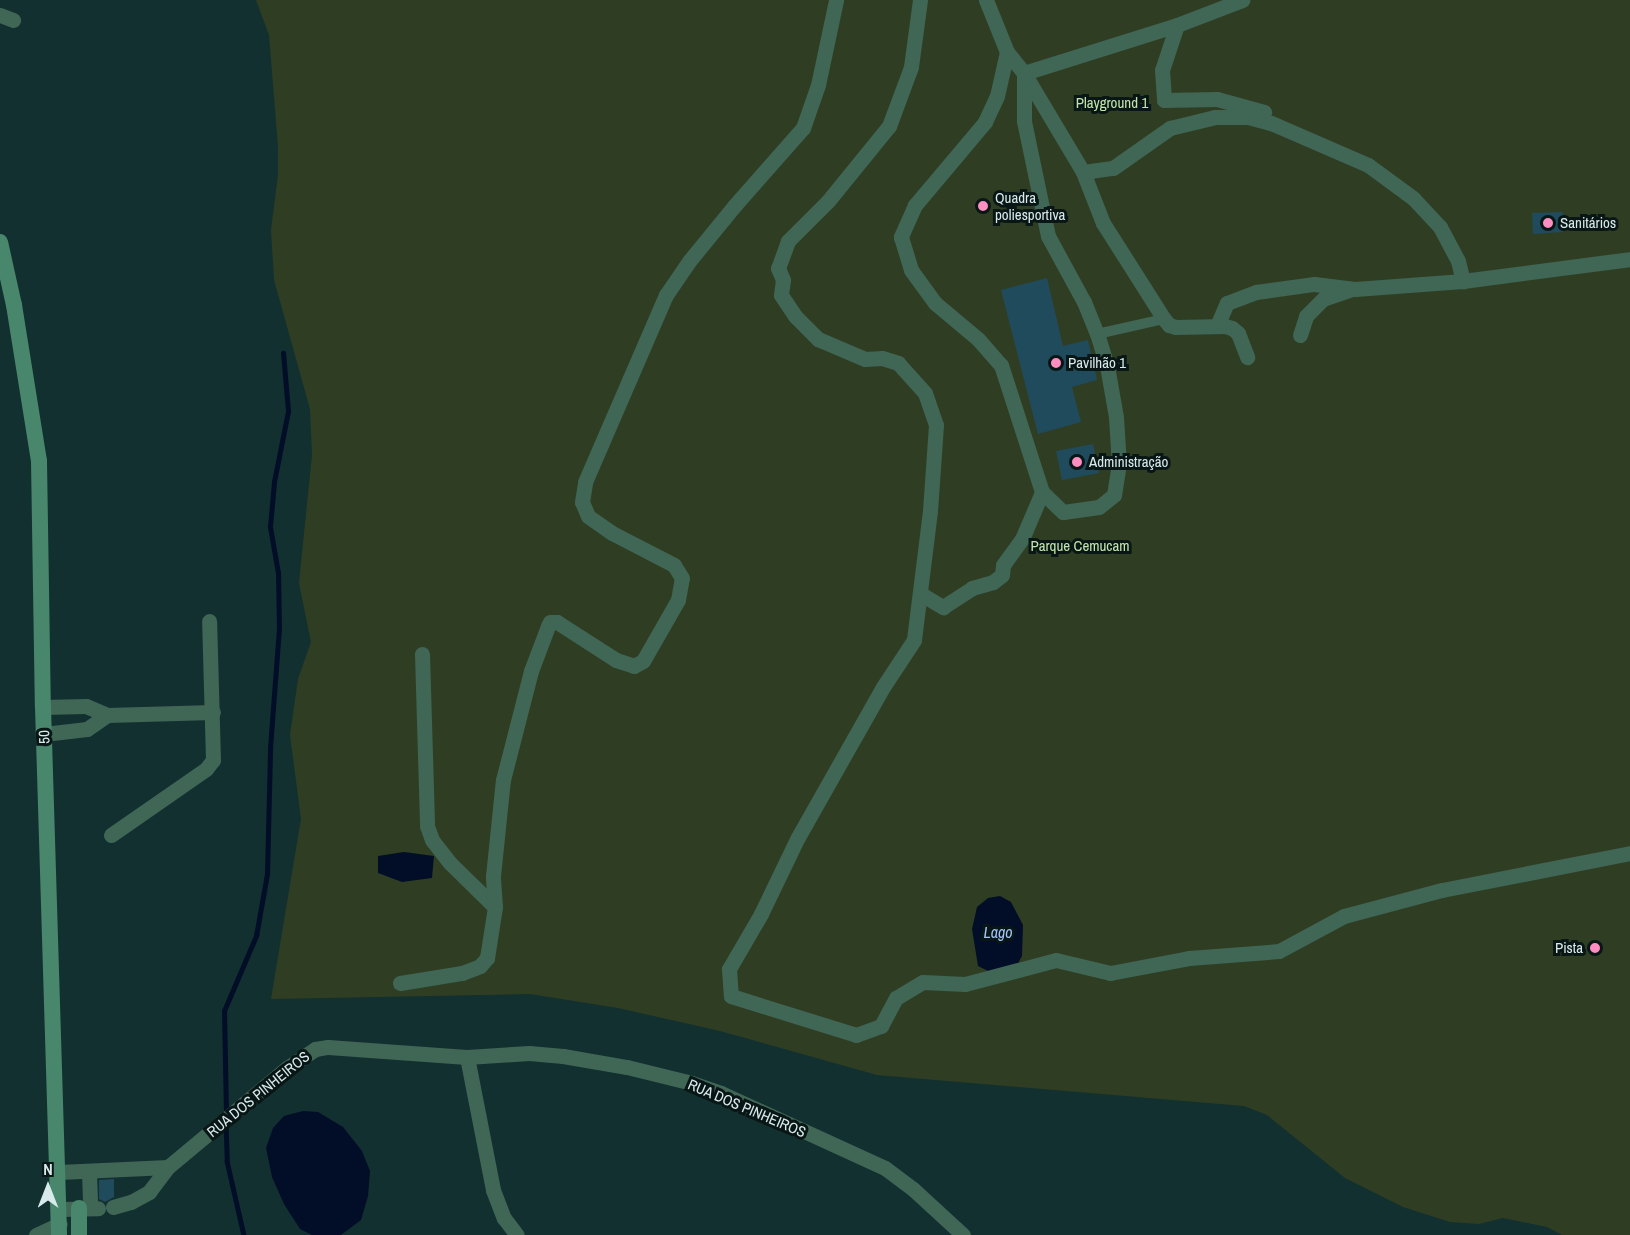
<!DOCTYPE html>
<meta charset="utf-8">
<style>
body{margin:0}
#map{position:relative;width:1630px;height:1235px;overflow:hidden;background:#123030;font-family:"Archivo Narrow",sans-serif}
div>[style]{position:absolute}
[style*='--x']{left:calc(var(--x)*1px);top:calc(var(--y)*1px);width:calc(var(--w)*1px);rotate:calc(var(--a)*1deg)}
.green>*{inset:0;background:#2f3e23}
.water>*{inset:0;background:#020e27}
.stream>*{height:4.5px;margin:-2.25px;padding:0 2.25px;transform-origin:2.25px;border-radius:2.25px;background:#020e27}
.building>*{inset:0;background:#204b5c}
.pedestrian>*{height:10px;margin:-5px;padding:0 5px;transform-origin:5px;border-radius:5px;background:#406655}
.minor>*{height:15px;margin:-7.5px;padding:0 7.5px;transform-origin:7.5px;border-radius:7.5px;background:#406655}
.secondary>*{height:16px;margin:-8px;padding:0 8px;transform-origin:8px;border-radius:8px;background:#48876b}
.dots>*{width:16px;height:16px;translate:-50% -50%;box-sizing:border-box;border:3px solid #091616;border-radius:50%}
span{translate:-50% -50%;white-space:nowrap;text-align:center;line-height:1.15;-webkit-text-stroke:6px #091616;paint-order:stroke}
.park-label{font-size:15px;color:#c3e5ab}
.poi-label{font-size:15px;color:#d9eaea}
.left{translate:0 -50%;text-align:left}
.right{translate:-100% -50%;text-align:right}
.street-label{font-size:15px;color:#d9eaea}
.water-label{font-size:16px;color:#a3c6fc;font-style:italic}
.north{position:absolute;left:18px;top:1157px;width:60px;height:60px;-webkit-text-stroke:4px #091616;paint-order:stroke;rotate:0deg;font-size:16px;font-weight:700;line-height:24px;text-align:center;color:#d9eaea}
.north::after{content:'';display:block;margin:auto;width:21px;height:27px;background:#d9eaea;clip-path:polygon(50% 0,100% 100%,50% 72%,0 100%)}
</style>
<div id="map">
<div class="green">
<i style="clip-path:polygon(256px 0,1630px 0,1630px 1235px,1562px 1235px,1547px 1227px,1503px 1218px,1479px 1224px,1450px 1222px,1403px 1207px,1345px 1178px,1267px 1115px,1244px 1106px,877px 1075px,720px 1031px,618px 1008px,530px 994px,271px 999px,301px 819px,290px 735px,298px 679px,311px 642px,299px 583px,312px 455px,310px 409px,274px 280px,271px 230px,278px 175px,278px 146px,269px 35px)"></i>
</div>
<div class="water">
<i style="clip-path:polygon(404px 852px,434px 856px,432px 878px,402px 882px,378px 873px,378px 856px)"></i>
<i style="clip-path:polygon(1000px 896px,1011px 902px,1023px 925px,1022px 956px,1016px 967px,992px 973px,978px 966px,972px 929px,977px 907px,988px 898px)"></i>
<i style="clip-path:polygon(303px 1111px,318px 1112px,343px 1127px,362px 1151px,370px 1171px,368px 1196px,361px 1220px,341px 1235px,312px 1235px,300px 1229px,284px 1204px,272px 1177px,266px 1148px,273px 1128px,284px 1116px)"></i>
</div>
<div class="stream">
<i style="--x:226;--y:1114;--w:103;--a:-91.1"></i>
<i style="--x:224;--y:1011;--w:82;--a:-66.9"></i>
<i style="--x:256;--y:936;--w:63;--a:-79.9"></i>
<i style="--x:267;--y:874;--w:126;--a:-88.6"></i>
<i style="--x:270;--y:748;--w:119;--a:-85.7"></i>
<i style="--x:279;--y:629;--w:56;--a:-91"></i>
<i style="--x:278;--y:573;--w:47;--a:-99.9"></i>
<i style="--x:270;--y:527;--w:45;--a:-84.9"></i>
<i style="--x:274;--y:482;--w:72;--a:-78.8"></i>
<i style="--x:288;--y:411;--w:58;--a:-94.9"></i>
<i style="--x:226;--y:1123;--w:38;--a:88"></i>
<i style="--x:227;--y:1161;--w:76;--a:77.1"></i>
</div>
<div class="building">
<i style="clip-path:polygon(1563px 212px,1563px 232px,1533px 234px,1532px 213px)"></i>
<i style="clip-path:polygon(1047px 278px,1063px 346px,1088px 340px,1097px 380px,1072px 387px,1081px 422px,1038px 434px,1001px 290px)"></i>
<i style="clip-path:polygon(1093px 444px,1099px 473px,1062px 480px,1056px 451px)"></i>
<i style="clip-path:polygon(114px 1179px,114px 1197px,105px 1202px,99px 1199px,99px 1180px)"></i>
</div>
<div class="pedestrian">
<i style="--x:1097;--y:334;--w:69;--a:-12.6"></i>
</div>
<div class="minor">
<i style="--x:920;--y:0;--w:68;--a:97.7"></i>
<i style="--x:911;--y:67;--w:63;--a:110.4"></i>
<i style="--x:889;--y:126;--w:97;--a:129.1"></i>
<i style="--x:828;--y:201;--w:57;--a:135"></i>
<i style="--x:788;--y:241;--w:29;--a:110"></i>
<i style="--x:778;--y:268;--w:13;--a:67"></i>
<i style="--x:783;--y:280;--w:15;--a:98"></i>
<i style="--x:781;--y:295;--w:25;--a:56"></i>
<i style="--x:795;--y:316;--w:33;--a:45"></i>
<i style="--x:818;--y:339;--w:51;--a:23.1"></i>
<i style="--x:865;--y:359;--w:17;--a:-3"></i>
<i style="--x:882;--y:358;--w:17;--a:17"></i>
<i style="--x:898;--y:363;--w:40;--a:48"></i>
<i style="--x:925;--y:393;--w:34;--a:71"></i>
<i style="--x:936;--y:425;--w:86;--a:94"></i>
<i style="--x:930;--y:511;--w:130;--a:97.1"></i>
<i style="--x:914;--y:640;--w:56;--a:123.4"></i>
<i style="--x:883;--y:687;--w:172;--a:119.5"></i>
<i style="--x:798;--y:837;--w:85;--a:115.7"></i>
<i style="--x:761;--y:914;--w:64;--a:120.2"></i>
<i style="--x:729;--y:969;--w:27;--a:86"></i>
<i style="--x:731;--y:996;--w:131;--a:17.3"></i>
<i style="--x:856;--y:1035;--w:27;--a:-20"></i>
<i style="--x:881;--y:1026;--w:32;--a:-62"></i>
<i style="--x:896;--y:998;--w:31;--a:-31"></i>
<i style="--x:923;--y:982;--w:42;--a:2.7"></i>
<i style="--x:965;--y:984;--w:94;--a:-14.8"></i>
<i style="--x:1056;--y:960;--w:56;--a:13.5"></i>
<i style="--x:1110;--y:973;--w:80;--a:-10.8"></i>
<i style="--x:1189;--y:958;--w:90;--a:-4.4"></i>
<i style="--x:1279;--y:951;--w:74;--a:-28.3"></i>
<i style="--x:1344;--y:916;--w:101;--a:-14.9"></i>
<i style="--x:1442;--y:890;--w:192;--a:-11.1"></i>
<i style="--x:986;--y:0;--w:56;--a:68"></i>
<i style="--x:1007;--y:52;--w:27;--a:51"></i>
<i style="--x:1024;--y:73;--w:115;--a:59.2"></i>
<i style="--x:1083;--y:172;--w:55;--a:68.6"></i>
<i style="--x:1103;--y:223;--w:114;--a:57.6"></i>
<i style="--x:1164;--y:319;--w:8;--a:50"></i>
<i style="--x:1169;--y:325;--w:7;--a:16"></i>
<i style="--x:1176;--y:327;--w:49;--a:-1.2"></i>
<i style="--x:1225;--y:326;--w:7;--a:16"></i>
<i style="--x:1232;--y:328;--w:8;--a:40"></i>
<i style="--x:1238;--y:333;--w:26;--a:69"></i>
<i style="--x:0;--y:15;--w:14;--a:21"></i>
<i style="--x:1177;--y:25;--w:47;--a:108.4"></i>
<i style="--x:1162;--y:70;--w:30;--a:86"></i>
<i style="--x:1164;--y:100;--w:53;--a:-1.1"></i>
<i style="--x:1217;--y:99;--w:49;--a:15.5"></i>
<i style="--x:1007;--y:52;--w:45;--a:102.8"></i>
<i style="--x:997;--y:96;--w:29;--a:115"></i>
<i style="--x:985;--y:122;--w:109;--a:130.1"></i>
<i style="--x:915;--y:205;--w:35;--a:114"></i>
<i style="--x:901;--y:237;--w:34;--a:73"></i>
<i style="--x:911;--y:270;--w:41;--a:54"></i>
<i style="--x:935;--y:303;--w:56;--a:39.9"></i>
<i style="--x:978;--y:339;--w:35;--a:49"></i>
<i style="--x:1001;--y:365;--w:133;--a:72.1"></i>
<i style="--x:1042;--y:492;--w:29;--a:44"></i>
<i style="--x:1063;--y:512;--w:36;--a:-8"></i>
<i style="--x:1099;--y:507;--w:19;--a:-39"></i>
<i style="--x:1114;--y:495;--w:30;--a:-81"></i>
<i style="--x:1119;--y:465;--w:48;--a:-93.6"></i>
<i style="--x:1116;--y:417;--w:52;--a:-100"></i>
<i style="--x:1107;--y:366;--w:34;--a:-107"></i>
<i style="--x:1097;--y:334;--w:35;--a:-112"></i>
<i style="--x:1084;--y:302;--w:75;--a:-118.6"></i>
<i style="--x:1048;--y:236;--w:117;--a:-101.8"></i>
<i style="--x:1024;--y:121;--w:48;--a:-90"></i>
<i style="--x:1024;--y:73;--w:160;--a:-17.4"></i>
<i style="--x:1177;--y:25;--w:70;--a:-21"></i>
<i style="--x:1083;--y:172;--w:30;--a:-8"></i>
<i style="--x:1113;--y:168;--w:70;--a:-35.1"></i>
<i style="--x:1170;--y:128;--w:46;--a:-13.7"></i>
<i style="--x:1215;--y:117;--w:33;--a:0"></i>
<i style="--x:1248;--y:117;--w:24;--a:15"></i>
<i style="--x:1271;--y:123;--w:106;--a:23.4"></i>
<i style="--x:1368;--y:165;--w:56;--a:36.3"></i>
<i style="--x:1413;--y:198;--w:40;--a:47"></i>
<i style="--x:1440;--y:227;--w:38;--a:62"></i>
<i style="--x:1458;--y:261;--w:21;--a:76"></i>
<i style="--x:1217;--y:326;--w:25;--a:-67"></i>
<i style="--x:1227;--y:303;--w:31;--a:-21"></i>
<i style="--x:1256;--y:292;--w:59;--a:-7.9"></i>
<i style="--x:1314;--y:284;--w:41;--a:7"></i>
<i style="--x:1355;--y:289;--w:108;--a:-4.2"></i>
<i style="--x:1463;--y:281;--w:168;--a:-7.5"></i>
<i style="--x:1300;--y:335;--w:20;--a:-72"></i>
<i style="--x:1306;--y:316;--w:24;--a:-45"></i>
<i style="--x:1323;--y:299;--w:28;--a:-19"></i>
<i style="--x:921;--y:594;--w:26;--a:31"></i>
<i style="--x:943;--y:607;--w:35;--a:-33"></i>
<i style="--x:972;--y:588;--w:22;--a:-16"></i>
<i style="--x:993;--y:582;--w:11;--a:-38"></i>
<i style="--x:1002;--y:575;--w:10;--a:-84"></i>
<i style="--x:1003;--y:565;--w:32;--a:-54"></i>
<i style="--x:1022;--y:539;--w:51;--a:-66.9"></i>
<i style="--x:422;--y:654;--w:172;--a:88.3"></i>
<i style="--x:427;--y:826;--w:15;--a:70"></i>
<i style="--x:432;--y:840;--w:29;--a:52"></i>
<i style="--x:450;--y:863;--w:63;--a:44.4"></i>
<i style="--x:43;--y:707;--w:43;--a:-1.3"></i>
<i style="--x:86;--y:706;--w:23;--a:23"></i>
<i style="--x:107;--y:715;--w:106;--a:-1.6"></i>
<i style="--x:44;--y:734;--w:43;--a:-6.6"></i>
<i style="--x:87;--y:729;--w:24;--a:-35"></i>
<i style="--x:111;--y:835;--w:116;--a:-34.8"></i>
<i style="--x:206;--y:769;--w:11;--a:-52"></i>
<i style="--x:213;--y:760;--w:139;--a:-91.6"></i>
<i style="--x:400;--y:983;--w:63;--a:-9.2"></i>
<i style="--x:462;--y:973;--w:19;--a:-21"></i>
<i style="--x:480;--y:966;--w:11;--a:-49"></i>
<i style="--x:487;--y:958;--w:52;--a:-81.1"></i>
<i style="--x:495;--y:907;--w:31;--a:-94"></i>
<i style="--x:493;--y:876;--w:97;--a:-84.1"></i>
<i style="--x:503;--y:780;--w:113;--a:-75.6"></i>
<i style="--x:531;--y:671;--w:48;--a:-69.3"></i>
<i style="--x:548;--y:626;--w:4;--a:-63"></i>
<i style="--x:550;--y:622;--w:7;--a:0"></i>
<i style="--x:557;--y:622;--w:70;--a:32.8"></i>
<i style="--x:616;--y:660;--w:19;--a:18"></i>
<i style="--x:634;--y:666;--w:10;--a:-29"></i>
<i style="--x:643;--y:661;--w:70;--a:-60.2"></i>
<i style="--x:678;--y:600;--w:22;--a:-80"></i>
<i style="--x:682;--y:578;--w:15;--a:-122"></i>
<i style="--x:674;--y:565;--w:70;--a:-152.7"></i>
<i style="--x:612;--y:533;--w:29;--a:-145"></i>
<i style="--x:588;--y:516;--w:15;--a:-113"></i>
<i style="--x:582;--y:502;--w:20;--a:-81"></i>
<i style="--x:585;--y:482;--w:204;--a:-66.6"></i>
<i style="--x:666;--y:295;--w:42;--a:-55.6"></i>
<i style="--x:690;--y:260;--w:71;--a:-50.7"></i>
<i style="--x:735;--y:205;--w:103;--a:-48.6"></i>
<i style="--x:803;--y:128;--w:46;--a:-70.8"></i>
<i style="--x:818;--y:85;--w:87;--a:-78"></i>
<i style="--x:467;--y:1057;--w:136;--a:78.9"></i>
<i style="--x:493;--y:1190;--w:30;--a:69"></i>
<i style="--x:504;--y:1218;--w:21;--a:53"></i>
<i style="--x:59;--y:1172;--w:109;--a:-2.6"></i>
<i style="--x:89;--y:1172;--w:36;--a:88"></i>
<i style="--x:113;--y:1207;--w:19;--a:-16"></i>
<i style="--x:131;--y:1202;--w:21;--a:-29"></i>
<i style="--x:149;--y:1192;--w:31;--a:-53"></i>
<i style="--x:168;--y:1167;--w:155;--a:-39.8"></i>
<i style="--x:287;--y:1068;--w:34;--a:-34"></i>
<i style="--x:315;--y:1049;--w:13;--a:-9"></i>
<i style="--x:328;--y:1047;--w:139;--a:4.1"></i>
<i style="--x:467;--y:1057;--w:62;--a:-3.7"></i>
<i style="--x:529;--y:1053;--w:34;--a:5"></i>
<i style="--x:563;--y:1056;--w:65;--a:9.8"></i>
<i style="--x:627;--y:1067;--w:67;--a:13.8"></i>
<i style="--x:692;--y:1083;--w:31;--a:19"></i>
<i style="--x:721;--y:1093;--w:180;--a:24.6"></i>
<i style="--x:885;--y:1168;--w:35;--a:37"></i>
<i style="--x:913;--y:1189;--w:68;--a:42.6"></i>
<i style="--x:59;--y:1209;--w:39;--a:-1"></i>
<i style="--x:36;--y:1235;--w:26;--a:-25"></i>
</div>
<div class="secondary">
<i style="--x:0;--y:242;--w:65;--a:77.5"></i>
<i style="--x:14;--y:305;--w:158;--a:80.9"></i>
<i style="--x:39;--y:461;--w:246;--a:89.1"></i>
<i style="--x:43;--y:707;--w:528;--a:88.26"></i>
<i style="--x:79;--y:1235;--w:27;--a:-90"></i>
</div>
<div class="dots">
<i style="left:983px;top:206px;background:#fd8ebf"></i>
<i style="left:1548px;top:223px;background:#fd8ebf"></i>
<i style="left:1056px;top:363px;background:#fd8ebf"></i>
<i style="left:1077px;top:462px;background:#fd8ebf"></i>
<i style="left:1595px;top:948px;background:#fd8ebf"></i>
</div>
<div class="park-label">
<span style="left:1112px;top:103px">Playground 1</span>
<span style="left:1080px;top:546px">Parque Cemucam</span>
</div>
<div class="poi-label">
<span class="left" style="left:995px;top:206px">Quadra<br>poliesportiva</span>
<span class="left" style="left:1560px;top:223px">Sanitários</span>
<span class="left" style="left:1068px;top:363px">Pavilhão 1</span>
<span class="left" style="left:1089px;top:462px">Administração</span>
<span class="right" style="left:1583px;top:948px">Pista</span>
</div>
<div class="street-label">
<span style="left:44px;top:737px;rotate:-92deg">50</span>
<span style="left:258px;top:1094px;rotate:-39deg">RUA DOS PINHEIROS</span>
<span style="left:747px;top:1108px;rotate:23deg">RUA DOS PINHEIROS</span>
</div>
<div class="water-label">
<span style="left:998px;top:932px">Lago</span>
</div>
<div class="north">N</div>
</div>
